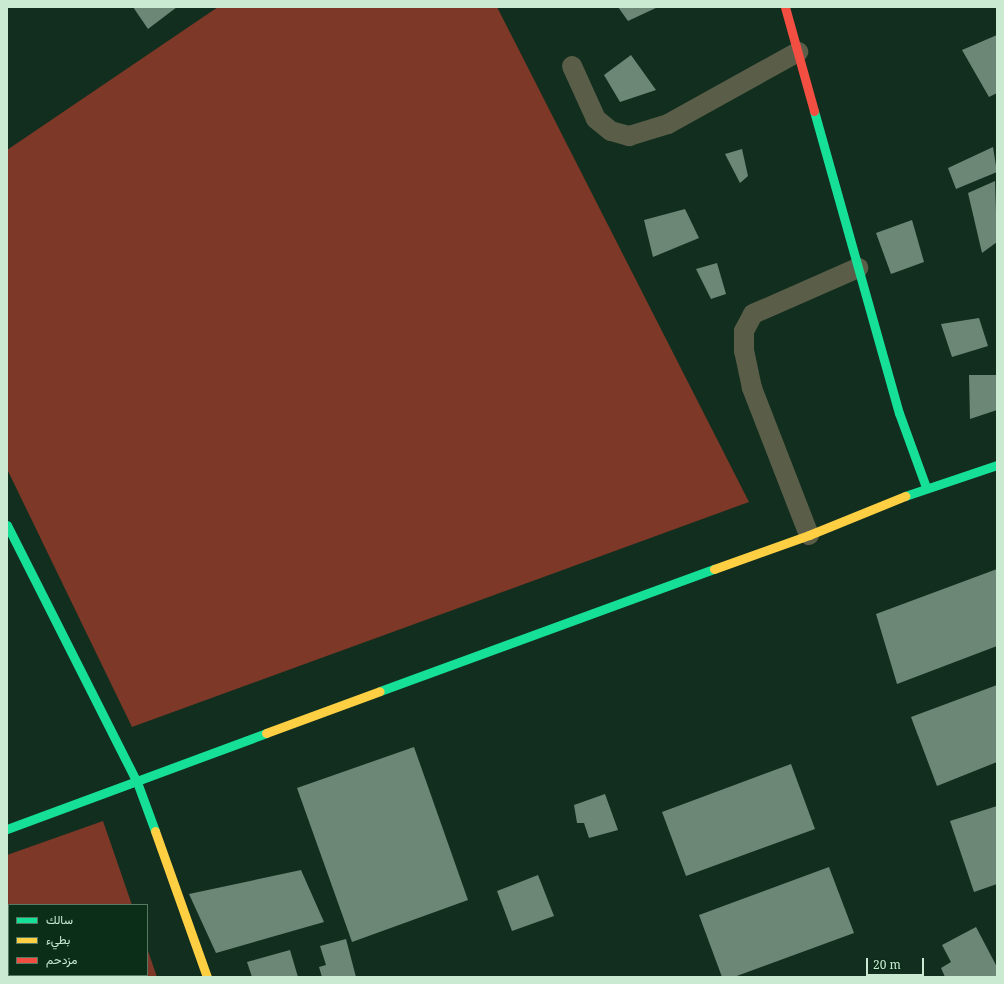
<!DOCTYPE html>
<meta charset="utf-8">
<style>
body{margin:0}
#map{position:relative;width:1004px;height:984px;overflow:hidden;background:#112e1e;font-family:"Noto Serif",Vazirmatn,serif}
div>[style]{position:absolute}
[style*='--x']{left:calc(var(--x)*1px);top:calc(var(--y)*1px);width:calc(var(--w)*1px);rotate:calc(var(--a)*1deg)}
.green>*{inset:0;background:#7d3827}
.building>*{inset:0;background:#6d8777}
.street>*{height:20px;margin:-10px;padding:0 10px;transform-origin:10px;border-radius:10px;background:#5a5d48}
.fast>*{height:9px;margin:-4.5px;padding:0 4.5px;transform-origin:4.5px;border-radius:4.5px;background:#16e098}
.slow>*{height:9px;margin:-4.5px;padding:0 4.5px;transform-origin:4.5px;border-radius:4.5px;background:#ffcf43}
.jam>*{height:9px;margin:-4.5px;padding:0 4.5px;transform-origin:4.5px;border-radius:4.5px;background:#f24e42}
span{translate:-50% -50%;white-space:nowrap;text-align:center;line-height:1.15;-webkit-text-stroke:4px #0b2e18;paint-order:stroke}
.frame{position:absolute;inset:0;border:8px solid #caead2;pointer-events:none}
.legend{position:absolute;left:8px;top:904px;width:140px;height:72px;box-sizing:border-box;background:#0b2e18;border:1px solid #577962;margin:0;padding:5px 7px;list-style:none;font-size:12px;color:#caead2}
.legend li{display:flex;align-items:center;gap:8px;height:20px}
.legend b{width:20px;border:1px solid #577962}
.scale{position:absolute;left:866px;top:958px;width:58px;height:18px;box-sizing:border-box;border:2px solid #caead2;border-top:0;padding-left:5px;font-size:12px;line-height:14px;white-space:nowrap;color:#caead2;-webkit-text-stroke:3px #0b2e18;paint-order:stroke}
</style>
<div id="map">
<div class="green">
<i style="clip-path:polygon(218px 7px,497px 7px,749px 502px,132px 727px,7px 469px,7px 150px)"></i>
<i style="clip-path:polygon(103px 821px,132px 905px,9px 905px,9px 975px,147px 975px,147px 948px,157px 977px,7px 977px,7px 855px)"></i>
</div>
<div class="building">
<i style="clip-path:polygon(133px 7px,177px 7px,148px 29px)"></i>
<i style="clip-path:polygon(618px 7px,658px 7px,628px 21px)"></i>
<i style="clip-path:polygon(997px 35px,997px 93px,989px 97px,962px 50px)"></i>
<i style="clip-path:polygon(631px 55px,656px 90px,620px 102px,604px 75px)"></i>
<i style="clip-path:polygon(993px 147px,997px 172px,956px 189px,948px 168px)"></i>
<i style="clip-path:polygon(742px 149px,748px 176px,740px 183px,725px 154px)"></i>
<i style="clip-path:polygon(995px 181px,997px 242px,982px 253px,968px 193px)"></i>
<i style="clip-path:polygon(685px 209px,699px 238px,653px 257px,644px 220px)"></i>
<i style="clip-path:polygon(912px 220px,924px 262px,891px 274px,876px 233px)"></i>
<i style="clip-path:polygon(717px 263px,726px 294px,711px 299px,696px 269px)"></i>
<i style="clip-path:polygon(979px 318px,988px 346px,952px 357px,941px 324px)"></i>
<i style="clip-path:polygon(969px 375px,996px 375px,997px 410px,970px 419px)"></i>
<i style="clip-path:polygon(997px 569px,997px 646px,897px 684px,876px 614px)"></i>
<i style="clip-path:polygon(997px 685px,997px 762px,937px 786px,911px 717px)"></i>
<i style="clip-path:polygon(414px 747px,468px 900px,352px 942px,297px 788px)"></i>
<i style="clip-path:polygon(791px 764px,815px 829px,686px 876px,662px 812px)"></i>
<i style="clip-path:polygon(605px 794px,618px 830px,589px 838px,584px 823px,577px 823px,574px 805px)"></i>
<i style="clip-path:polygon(997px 806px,997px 884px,974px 892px,950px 821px)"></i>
<i style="clip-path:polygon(829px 867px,854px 933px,734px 977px,722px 977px,699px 915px)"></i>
<i style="clip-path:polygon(301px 870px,324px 922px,216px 953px,189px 894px)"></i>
<i style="clip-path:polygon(538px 875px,554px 916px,512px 931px,497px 891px)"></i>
<i style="clip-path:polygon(976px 927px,997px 967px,997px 977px,945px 977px,941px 968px,951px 962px,942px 945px)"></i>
<i style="clip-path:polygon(346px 939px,356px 977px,322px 977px,319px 967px,326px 965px,320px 946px)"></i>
<i style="clip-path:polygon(290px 950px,298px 977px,252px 977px,247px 962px)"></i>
</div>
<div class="street">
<i style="--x:572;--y:66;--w:58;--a:65.6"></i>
<i style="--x:596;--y:119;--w:19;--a:39"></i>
<i style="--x:611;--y:131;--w:19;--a:16"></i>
<i style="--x:629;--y:136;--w:41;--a:-17.1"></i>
<i style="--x:668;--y:124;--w:149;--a:-29"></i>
<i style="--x:809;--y:535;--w:158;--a:-111.2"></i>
<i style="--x:752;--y:388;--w:38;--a:-102"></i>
<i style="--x:744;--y:351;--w:20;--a:-90"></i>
<i style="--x:744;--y:331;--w:19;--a:-62"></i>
<i style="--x:753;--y:314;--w:115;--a:-23.7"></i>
</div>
<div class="fast">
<i style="--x:814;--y:111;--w:314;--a:74.3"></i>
<i style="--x:899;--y:413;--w:79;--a:70"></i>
<i style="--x:905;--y:496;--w:97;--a:-18.6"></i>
<i style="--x:7;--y:525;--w:288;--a:63.2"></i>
<i style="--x:137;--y:782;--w:52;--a:69.8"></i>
<i style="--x:380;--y:691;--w:356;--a:-20.1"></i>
<i style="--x:7;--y:829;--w:276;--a:-20.3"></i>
</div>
<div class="slow">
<i style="--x:714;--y:569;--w:101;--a:-19.7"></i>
<i style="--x:809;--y:535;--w:104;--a:-22.1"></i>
<i style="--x:266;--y:733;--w:121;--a:-20.2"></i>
<i style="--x:155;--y:831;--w:155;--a:70.4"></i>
</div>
<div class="jam">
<i style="--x:785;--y:7;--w:108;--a:74.4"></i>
</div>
<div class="frame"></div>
<ul class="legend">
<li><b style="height:5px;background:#16e098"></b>سالك</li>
<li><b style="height:5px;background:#ffcf43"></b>بطيء</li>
<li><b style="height:5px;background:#f24e42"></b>مزدحم</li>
</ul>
<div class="scale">20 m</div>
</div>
